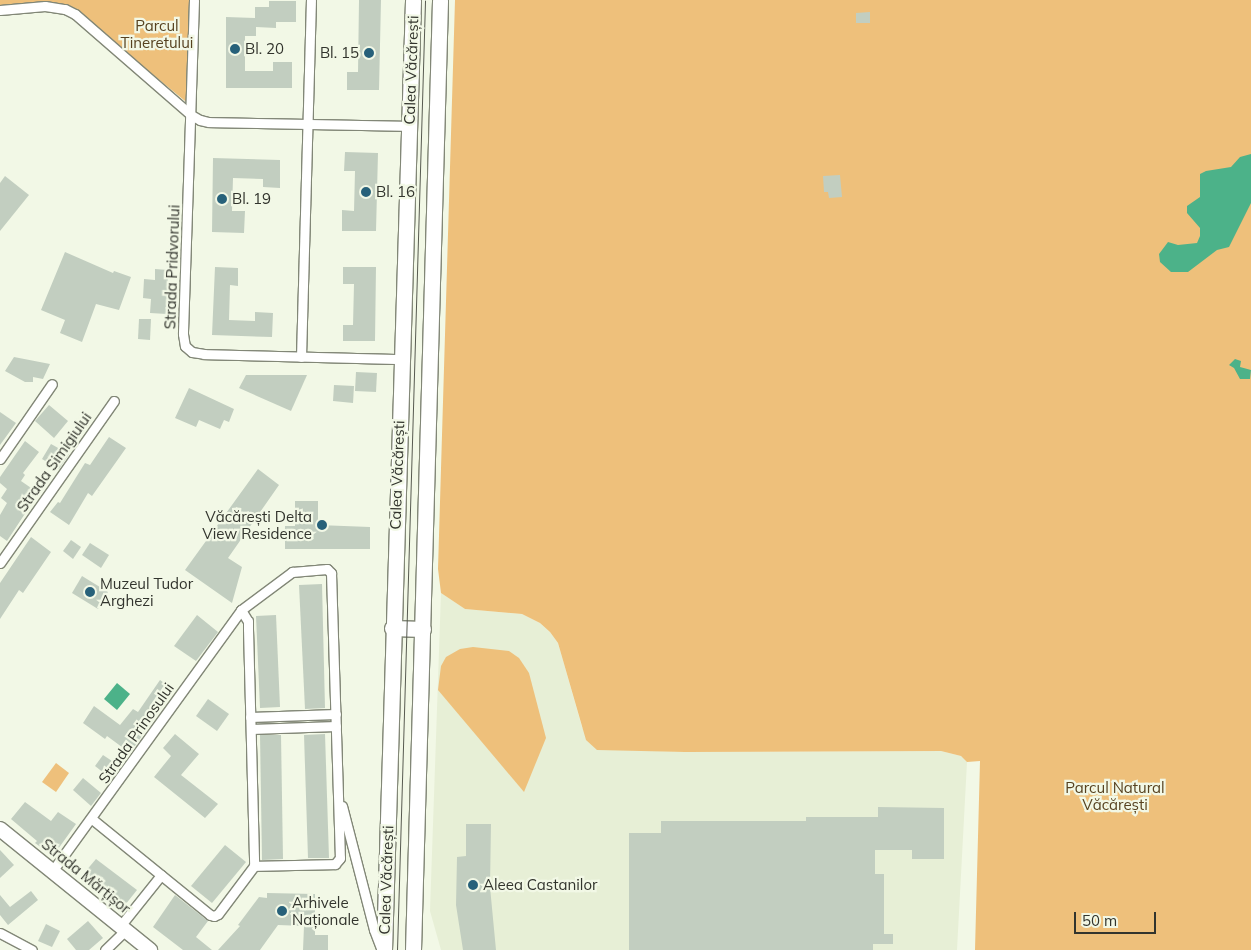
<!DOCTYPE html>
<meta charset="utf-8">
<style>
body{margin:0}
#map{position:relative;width:1251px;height:950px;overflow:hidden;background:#f2f8e6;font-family:Mulish,sans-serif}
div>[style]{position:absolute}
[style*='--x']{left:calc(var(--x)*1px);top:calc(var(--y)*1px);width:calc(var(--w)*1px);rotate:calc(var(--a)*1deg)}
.built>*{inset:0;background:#e7efd6}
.green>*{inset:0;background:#eec07b}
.water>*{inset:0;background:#4cb289}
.building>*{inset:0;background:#c2cec0}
.roads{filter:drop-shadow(1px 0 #828777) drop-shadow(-1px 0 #828777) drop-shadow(0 1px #828777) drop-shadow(0 -1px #828777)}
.street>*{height:9px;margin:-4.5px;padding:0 4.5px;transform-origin:4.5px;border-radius:4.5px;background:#fff}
.secondary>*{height:14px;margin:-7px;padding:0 7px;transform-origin:7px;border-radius:7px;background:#fff}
.primary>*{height:15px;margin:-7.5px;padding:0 7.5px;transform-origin:7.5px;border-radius:7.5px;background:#fff}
.tram>*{height:1px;margin:-0.5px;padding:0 0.5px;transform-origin:0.5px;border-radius:0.5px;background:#575a50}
.dots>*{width:14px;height:14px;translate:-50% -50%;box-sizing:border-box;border:2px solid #f2f8e6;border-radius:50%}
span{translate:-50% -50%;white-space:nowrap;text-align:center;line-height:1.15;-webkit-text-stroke:4.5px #f2f8e6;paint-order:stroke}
.park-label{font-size:15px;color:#574220}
.poi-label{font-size:15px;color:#32342d}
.left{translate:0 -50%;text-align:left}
.right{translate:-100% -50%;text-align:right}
.street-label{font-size:15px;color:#32342d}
.scale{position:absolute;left:1074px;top:912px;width:82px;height:22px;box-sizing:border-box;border:2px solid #32342d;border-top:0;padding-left:6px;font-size:15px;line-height:18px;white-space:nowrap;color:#32342d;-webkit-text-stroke:4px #f2f8e6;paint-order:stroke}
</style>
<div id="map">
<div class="built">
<i style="clip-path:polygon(441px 593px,465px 609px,522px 614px,540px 623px,550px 632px,558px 643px,582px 727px,597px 749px,685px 752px,941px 751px,961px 756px,967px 762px,957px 950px,441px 950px,430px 911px)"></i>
</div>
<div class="green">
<i style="clip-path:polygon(0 0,192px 0,190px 105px,85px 19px,66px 7px,0 9px)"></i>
<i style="clip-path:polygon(455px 0,1251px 0,1251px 950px,975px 950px,980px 761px,967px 762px,961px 756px,941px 751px,685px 752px,597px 750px,586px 740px,558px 643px,550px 632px,540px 623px,522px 614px,465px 609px,441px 593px,438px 569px)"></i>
<i style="clip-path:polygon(473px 647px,509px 651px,519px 658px,529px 673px,546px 738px,524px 792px,438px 690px,441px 666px,446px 657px,460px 649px)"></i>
<i style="clip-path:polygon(56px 763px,69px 773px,56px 792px,42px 782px)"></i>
</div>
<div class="water">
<i style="clip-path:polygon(1251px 154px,1251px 203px,1229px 247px,1217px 250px,1188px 272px,1171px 272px,1160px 262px,1159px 254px,1168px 242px,1178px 245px,1197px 243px,1200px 236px,1200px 228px,1187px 213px,1187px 206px,1200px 197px,1200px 174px,1206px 171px,1231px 167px,1240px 157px)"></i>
<i style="clip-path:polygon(1235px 359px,1241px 361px,1240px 367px,1251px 370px,1250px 379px,1240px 379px,1234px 368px,1229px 365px)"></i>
<i style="clip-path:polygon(117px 683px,130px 694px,117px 710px,104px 699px)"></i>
</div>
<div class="building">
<i style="clip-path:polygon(359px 0,381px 0,379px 90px,347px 90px,347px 72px,358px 72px)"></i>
<i style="clip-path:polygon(269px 1px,296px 1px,296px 22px,276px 22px,276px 28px,256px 27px,256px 36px,245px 36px,245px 71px,273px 71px,273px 62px,292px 62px,292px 88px,226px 88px,226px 17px,255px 18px,255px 7px,269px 7px)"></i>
<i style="clip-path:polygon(870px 12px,870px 23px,856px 23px,856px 13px)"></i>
<i style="clip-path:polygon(345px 152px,378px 153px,376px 231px,342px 231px,342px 210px,354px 211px,355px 171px,344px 171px)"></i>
<i style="clip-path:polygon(213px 158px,280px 160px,280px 188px,263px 187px,263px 179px,233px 178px,232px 211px,245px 211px,244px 233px,212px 232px)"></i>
<i style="clip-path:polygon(840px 175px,842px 197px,829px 198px,828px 192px,824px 192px,823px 176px)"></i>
<i style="clip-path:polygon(5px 176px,29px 195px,0 231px,0 183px)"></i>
<i style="clip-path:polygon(65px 252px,113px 273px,114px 271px,131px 277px,119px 310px,96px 304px,82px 342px,60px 333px,65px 320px,41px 310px)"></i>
<i style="clip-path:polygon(215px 267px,238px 268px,238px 286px,230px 285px,229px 320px,255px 321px,255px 312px,273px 313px,272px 337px,212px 335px)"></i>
<i style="clip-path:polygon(343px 267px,376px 267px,375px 341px,343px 341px,343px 325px,353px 325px,354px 284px,343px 284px)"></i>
<i style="clip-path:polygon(155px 269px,168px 270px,167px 314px,150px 313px,151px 299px,143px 298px,144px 279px,155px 280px)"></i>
<i style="clip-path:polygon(139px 319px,151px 319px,150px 340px,138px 339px)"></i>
<i style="clip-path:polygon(14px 357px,50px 364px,43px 379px,33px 377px,33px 382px,25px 382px,5px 371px)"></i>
<i style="clip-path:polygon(356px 372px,377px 373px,376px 392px,355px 391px)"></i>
<i style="clip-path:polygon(246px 375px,307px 375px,291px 411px,239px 388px)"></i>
<i style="clip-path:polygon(334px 385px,354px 386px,353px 403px,333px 401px)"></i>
<i style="clip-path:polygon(189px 388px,234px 409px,229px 422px,224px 420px,220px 429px,199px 420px,196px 427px,175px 418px)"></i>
<i style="clip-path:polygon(49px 405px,68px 421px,54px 438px,35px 421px)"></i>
<i style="clip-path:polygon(0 412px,16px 423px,0 445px)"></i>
<i style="clip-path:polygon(109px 437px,126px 448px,92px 496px,88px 493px,69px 525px,50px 512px,58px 502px,60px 503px,85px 463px,90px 465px)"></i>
<i style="clip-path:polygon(25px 441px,39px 452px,23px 473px,25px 475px,21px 481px,37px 492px,30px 502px,32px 503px,7px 541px,0 536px,0 515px,7px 503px,1px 498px,7px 489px,0 483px,0 477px)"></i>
<i style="clip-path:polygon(51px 444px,69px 454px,59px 469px,42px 459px)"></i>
<i style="clip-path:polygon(258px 469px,279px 485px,228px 558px,242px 567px,232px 603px,185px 570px)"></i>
<i style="clip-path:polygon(295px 501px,318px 501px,318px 525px,370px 527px,370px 549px,285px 549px,285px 526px,295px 526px)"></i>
<i style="clip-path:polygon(31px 537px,51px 552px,23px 593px,19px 590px,0 619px,0 583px)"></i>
<i style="clip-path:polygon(71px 540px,81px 547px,73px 559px,63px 551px)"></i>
<i style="clip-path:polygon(90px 543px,109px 555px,101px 568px,82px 555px)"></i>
<i style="clip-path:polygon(82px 576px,108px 592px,98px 609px,72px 593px)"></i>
<i style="clip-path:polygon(322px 584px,325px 708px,305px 709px,299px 585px)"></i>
<i style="clip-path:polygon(197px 615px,218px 632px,196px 661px,174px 646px)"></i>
<i style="clip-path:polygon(276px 615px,280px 707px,260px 708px,256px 616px)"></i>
<i style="clip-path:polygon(160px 680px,174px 690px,130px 753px,107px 736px,105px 739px,83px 723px,94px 706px,120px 725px,133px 709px,138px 712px)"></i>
<i style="clip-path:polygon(208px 699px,229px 714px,217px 731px,196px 716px)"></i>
<i style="clip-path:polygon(175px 734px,199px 754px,181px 775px,218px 804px,205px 818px,154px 777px,171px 756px,163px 748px)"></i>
<i style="clip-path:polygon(325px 734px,329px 858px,308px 858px,304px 735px)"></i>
<i style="clip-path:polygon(260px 735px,281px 735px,283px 859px,262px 860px)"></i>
<i style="clip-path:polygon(103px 755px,118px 765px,109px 777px,95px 766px)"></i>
<i style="clip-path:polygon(83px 778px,101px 793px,91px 806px,73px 790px)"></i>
<i style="clip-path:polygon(25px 802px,51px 821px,58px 812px,76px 824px,53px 856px,35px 843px,37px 841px,11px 819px)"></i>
<i style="clip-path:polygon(878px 807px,944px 808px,944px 859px,912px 859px,912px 850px,875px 850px,875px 874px,884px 874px,884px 934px,893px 934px,893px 944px,873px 944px,873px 950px,629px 950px,629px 833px,661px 833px,661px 821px,806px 821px,806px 817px,878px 817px)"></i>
<i style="clip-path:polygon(466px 824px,491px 824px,490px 887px,496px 950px,463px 950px,456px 905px,457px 857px,466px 856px)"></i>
<i style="clip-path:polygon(225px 845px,246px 862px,212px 903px,191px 886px)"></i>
<i style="clip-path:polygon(0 850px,14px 865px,0 878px)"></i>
<i style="clip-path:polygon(96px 859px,137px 890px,125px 905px,85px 872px)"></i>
<i style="clip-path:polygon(31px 891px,38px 900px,8px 925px,0 915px,0 895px,10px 907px)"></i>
<i style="clip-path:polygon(267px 893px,315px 894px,315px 935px,328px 935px,328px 950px,303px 950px,304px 926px,278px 925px,260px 950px,218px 950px,240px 926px,238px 925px,259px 897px,267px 898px)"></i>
<i style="clip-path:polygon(175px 895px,208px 921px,196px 937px,212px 950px,183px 950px,153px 927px)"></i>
<i style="clip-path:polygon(88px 921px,103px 938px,89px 950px,76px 950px,67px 939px)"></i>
<i style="clip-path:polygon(46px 924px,60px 931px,52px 947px,38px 941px)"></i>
</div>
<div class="roads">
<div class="street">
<i style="--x:194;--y:0;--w:334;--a:91.9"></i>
<i style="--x:183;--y:334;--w:12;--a:81"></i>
<i style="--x:185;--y:346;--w:9;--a:41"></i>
<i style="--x:192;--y:352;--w:12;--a:9"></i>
<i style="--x:204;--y:354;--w:197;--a:1.5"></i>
<i style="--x:0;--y:10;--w:45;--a:-5.1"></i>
<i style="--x:45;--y:6;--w:20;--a:9"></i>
<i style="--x:65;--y:9;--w:11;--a:27"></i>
<i style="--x:75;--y:14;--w:154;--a:41"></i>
<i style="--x:191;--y:115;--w:10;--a:29"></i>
<i style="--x:200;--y:120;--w:9;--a:13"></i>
<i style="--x:209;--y:122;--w:200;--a:1.1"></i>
<i style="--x:301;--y:357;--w:357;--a:-88.4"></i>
<i style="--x:0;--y:459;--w:91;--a:-55.3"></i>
<i style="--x:0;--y:563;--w:198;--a:-54.9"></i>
<i style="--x:241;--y:610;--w:13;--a:58"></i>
<i style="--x:248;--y:621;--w:8;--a:90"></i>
<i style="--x:248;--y:629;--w:237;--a:88.5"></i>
<i style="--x:250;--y:717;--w:86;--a:-2"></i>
<i style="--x:251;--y:729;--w:85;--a:-2"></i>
<i style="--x:342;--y:806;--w:128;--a:75.5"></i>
<i style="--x:374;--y:930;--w:19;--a:69"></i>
<i style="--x:92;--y:819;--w:152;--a:39.1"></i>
<i style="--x:210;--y:915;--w:4;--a:14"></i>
<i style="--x:214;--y:916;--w:4;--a:-27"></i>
<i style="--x:218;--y:914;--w:60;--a:-53.1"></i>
<i style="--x:53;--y:870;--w:321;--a:-54.1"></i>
<i style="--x:241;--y:610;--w:64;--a:-36.7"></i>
<i style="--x:292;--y:572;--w:35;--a:-5"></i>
<i style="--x:327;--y:569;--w:6;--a:45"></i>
<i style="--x:331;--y:573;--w:285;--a:88.2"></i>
<i style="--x:340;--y:858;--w:8;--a:130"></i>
<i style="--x:335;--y:864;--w:81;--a:178.6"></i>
<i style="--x:121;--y:925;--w:64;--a:-51.3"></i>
<i style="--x:0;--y:933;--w:36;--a:28"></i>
<i style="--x:105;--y:950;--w:29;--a:-44"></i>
</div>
<div class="secondary">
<i style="--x:0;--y:829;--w:193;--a:38.9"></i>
</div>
<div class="primary">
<i style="--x:392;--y:628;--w:31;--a:2"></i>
<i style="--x:384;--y:950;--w:950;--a:-88.25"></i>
<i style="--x:413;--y:950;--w:950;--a:-88.37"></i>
</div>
</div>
<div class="tram">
<i style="--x:397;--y:950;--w:950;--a:-88.31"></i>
</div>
<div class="dots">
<i style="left:235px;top:49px;background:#27617a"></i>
<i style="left:369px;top:53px;background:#27617a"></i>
<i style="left:366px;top:192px;background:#27617a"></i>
<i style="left:222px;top:199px;background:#27617a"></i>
<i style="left:322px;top:525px;background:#27617a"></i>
<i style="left:90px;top:592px;background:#27617a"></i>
<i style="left:473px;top:885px;background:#27617a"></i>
<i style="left:282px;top:911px;background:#27617a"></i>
</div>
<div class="park-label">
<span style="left:157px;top:34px">Parcul<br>Tineretului</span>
<span style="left:1115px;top:796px">Parcul Natural<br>Văcărești</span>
</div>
<div class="poi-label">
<span class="left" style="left:245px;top:49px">Bl. 20</span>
<span class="right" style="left:359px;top:53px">Bl. 15</span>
<span class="left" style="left:376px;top:192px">Bl. 16</span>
<span class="left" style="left:232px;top:199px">Bl. 19</span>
<span class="right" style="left:312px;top:525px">Văcărești Delta<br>View Residence</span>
<span class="left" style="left:100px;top:592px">Muzeul Tudor<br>Arghezi</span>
<span class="left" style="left:483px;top:885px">Aleea Castanilor</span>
<span class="left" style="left:292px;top:911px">Arhivele<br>Naționale</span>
</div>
<div class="street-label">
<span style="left:411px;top:70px;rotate:-88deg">Calea Văcărești</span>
<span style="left:172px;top:267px;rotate:-88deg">Strada Pridvorului</span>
<span style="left:54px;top:462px;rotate:-55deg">Strada Simigiului</span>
<span style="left:397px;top:475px;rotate:-88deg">Calea Văcărești</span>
<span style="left:136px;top:733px;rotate:-55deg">Strada Prinosului</span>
<span style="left:86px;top:876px;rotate:39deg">Strada Mărțișor</span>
<span style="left:386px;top:880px;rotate:-88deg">Calea Văcărești</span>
</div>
<div class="scale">50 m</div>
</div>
